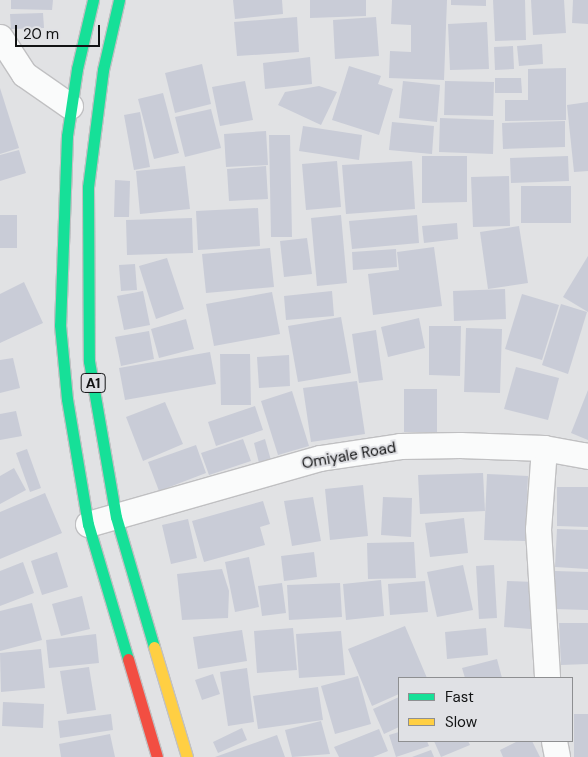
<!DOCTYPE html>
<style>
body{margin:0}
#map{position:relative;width:588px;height:757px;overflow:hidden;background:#e1e2e4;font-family:"DM Sans",sans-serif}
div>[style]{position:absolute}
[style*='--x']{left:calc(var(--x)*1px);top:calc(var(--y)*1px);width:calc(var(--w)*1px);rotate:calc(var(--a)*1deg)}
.building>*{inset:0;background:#c9ccd7}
.roads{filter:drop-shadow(1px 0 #c0c0c2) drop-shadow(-1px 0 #c0c0c2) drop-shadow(0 1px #c0c0c2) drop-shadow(0 -1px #c0c0c2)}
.street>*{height:25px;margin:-12.5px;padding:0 12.5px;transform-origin:12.5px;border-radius:12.5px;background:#fafbfb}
.fast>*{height:11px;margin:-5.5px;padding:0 5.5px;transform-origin:5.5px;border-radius:5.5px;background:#16e098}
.slow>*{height:11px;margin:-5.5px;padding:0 5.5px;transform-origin:5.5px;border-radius:5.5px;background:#ffcf43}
.jam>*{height:11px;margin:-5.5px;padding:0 5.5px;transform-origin:5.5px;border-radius:5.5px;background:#f24e42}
span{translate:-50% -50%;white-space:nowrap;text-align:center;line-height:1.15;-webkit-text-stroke:4px #e0e1e5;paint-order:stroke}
.shield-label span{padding:1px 4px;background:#e0e1e5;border:1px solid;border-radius:4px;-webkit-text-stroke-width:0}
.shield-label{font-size:14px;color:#121314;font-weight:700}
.street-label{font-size:15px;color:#121314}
.legend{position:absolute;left:398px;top:677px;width:175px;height:65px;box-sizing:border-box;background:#e0e1e5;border:1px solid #8e8f91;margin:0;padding:6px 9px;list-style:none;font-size:15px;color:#121314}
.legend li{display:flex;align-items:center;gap:10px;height:25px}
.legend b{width:25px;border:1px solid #8e8f91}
.scale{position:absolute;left:15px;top:25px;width:85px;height:22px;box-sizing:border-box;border:2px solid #121314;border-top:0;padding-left:6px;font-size:15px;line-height:18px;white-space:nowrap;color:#121314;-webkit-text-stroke:4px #e0e1e5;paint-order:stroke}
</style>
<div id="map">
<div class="building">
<i style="clip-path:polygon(11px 0,53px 0,52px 10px,11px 9px)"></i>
<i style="clip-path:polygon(233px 0,282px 0,283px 14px,235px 19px)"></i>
<i style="clip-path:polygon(310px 0,366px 0,366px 16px,310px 18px)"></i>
<i style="clip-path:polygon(392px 0,447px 0,444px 80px,389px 78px,390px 51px,411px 52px,411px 25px,391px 24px)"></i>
<i style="clip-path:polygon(451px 0,486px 0,486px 6px,451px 5px)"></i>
<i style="clip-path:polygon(493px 0,525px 0,526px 40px,495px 41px)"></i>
<i style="clip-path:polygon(531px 0,564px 0,566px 33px,533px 35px)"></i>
<i style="clip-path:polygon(573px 0,588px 0,588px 24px,572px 23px)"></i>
<i style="clip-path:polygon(43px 13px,44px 28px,11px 29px,10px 14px)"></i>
<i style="clip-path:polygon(297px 17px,299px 52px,237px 56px,234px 22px)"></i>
<i style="clip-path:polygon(376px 17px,379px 56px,335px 59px,333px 20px)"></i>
<i style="clip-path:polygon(487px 22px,489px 69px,450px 70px,448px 24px)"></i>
<i style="clip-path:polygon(542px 44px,543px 64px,519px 66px,517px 46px)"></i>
<i style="clip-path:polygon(513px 46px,514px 69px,495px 70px,494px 47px)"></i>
<i style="clip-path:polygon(310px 57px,312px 84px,265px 89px,263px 63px)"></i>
<i style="clip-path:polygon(202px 64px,211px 104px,175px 113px,165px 73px)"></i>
<i style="clip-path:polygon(349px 66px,381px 76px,378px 84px,393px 89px,379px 135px,332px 120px)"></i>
<i style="clip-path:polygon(566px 68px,566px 120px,505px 121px,505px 100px,528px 100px,528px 69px)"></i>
<i style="clip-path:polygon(495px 78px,521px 78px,522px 93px,495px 93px)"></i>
<i style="clip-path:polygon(245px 81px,253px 120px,220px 126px,212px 87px)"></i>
<i style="clip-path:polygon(403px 81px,440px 85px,437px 122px,399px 118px)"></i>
<i style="clip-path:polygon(445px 81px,494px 82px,493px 116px,444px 115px)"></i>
<i style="clip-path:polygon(319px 86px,337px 92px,321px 125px,278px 105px,285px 92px)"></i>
<i style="clip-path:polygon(0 88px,19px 148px,0 154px)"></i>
<i style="clip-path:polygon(163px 93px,179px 153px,154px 159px,138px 99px)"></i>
<i style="clip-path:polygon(588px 102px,588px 171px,574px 172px,567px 105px)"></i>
<i style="clip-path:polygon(211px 109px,221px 148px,185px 157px,175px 117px)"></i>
<i style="clip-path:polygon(140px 112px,150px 167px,134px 170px,124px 115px)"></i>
<i style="clip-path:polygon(440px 118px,494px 120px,493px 154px,439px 152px)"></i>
<i style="clip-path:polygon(565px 121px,565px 147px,503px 149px,502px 123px)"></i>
<i style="clip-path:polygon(392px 122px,434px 126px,432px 154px,389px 150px)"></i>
<i style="clip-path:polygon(303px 126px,362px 135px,359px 160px,299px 151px)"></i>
<i style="clip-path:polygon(266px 131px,268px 165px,226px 167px,224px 134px)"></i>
<i style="clip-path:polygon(269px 135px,290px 135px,292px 237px,271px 237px)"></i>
<i style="clip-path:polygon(19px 150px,26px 173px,0 181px,0 155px)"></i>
<i style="clip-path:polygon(422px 156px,467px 156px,467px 202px,422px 203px)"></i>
<i style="clip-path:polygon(568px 156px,569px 181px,511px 183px,510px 158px)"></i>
<i style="clip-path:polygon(337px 161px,341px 207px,306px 210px,302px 164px)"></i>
<i style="clip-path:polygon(412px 161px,415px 209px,346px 214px,342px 165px)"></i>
<i style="clip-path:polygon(185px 166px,190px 209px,140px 214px,136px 171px)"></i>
<i style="clip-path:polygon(266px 166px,268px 199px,229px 201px,227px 169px)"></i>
<i style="clip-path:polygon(509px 176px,510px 226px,473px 227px,471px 177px)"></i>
<i style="clip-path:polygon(115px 180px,130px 181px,129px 217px,114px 217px)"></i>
<i style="clip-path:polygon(521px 186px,571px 186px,571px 223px,521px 223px)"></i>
<i style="clip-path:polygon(258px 208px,260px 246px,198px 250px,196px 211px)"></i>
<i style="clip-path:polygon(0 215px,17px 215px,17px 248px,0 248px)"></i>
<i style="clip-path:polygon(341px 215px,347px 283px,317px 286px,311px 218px)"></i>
<i style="clip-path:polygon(417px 215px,419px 243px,352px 249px,349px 221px)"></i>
<i style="clip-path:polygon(192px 218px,193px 253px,127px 255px,126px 220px)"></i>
<i style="clip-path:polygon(457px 223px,458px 239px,424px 243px,422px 226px)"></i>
<i style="clip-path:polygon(519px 226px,528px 283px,488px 289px,480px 232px)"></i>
<i style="clip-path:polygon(307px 238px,312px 274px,284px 277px,280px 241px)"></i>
<i style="clip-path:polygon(434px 247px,442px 306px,373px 315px,368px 274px,399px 270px,397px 252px)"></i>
<i style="clip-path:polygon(270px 248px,274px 287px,206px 293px,202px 254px)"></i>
<i style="clip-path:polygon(396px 249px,397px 267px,353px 270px,352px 252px)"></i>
<i style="clip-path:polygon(588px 256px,588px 312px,563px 297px)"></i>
<i style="clip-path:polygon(167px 258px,184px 309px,156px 319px,139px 266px)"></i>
<i style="clip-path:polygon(135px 264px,137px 290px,121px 291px,119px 265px)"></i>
<i style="clip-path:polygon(24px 282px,43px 323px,0 343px,0 294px)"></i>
<i style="clip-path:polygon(505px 289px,506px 319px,454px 321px,453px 291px)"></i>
<i style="clip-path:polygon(143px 291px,150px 325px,124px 330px,117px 296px)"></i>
<i style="clip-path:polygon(332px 291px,334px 316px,286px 320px,284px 296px)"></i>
<i style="clip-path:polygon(272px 292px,280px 334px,214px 346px,206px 304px)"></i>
<i style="clip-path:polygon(522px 294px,559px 305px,542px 360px,505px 349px)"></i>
<i style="clip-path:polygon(561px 304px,587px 312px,568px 374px,542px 365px)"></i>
<i style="clip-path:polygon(341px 317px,351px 373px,298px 382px,288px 326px)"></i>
<i style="clip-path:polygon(419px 318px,425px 348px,388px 357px,381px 327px)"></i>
<i style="clip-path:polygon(186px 319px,194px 349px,159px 358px,151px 329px)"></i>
<i style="clip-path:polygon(429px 326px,461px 326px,460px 376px,429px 375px)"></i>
<i style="clip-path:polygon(466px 328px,502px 329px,500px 393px,464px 392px)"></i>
<i style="clip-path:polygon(376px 330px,383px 380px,359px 383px,352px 334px)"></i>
<i style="clip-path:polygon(149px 331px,154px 359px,121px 366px,115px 337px)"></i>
<i style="clip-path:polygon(210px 352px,216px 384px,125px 400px,119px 368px)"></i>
<i style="clip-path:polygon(220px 354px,250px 354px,251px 405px,221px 405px)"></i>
<i style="clip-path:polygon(289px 355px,290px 386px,259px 388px,257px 357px)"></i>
<i style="clip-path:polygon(13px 358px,20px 388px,0 393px,0 360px)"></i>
<i style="clip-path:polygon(516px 367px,559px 378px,548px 420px,504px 409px)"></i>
<i style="clip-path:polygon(357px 381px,365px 434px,311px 442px,303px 388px)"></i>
<i style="clip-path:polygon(404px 389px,437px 389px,437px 432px,404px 432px)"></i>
<i style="clip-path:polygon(588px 390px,588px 440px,571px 433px)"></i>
<i style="clip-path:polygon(292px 391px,309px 446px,278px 455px,261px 401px)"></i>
<i style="clip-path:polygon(165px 402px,183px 444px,143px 461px,126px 417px)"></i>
<i style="clip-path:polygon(255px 406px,263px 430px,216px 446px,208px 422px)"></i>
<i style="clip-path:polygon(16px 411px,22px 436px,0 440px,0 414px)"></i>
<i style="clip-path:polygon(243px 439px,251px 461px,209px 475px,201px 453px)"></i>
<i style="clip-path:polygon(265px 439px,272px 464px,260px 467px,254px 443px)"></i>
<i style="clip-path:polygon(196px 445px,206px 473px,159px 491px,148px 462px)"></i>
<i style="clip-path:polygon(27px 449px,41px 488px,30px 492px,16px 453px)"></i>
<i style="clip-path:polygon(14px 468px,26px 490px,0 504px,0 476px)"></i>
<i style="clip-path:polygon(483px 473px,485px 511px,420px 514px,418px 475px)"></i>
<i style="clip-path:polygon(487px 474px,528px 476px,525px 541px,484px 540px)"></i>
<i style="clip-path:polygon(363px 485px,368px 536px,330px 540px,325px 489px)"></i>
<i style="clip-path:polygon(557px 487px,588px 487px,588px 527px,557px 526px)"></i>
<i style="clip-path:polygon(45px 493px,62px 533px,0 559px,0 512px)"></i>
<i style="clip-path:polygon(313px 497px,321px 541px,292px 546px,284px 501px)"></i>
<i style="clip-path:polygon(383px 497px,412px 498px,411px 537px,381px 535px)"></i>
<i style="clip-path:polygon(263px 501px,270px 524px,260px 527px,265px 545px,204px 562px,192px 521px)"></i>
<i style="clip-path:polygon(464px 518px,468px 553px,430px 557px,425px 523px)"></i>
<i style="clip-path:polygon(188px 519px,197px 558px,171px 564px,162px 525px)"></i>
<i style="clip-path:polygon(557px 529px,588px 530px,588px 569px,555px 567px)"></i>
<i style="clip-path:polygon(414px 542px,416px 578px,368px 579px,367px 543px)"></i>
<i style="clip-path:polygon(57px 552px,68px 587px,42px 595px,31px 561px)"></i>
<i style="clip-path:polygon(314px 552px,317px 577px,284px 581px,281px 556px)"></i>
<i style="clip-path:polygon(249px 557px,259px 607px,235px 612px,225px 562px)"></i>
<i style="clip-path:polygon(23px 562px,34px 593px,0 606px,0 571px)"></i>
<i style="clip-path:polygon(463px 565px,473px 610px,437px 617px,427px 572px)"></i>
<i style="clip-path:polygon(494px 565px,497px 618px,479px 619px,476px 566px)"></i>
<i style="clip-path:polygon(222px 569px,229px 591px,228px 618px,182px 620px,177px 574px)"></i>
<i style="clip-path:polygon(555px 571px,588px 572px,588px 610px,554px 609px)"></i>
<i style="clip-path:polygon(381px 580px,384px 616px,346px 620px,343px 584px)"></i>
<i style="clip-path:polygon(425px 581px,428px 612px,390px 615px,388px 584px)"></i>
<i style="clip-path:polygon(507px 581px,534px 582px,531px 629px,504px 627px)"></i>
<i style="clip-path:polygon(282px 583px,286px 613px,262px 616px,258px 586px)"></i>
<i style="clip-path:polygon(340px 583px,342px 617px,289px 620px,287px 585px)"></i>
<i style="clip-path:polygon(82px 596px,90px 629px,61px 636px,52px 604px)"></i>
<i style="clip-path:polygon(32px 603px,42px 640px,0 651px,0 611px)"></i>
<i style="clip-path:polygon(559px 623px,588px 623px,588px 664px,561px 665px)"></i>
<i style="clip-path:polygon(405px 626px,427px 678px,399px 678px,399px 694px,372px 706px,348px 649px)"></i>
<i style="clip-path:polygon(293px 628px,297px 670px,257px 673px,254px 631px)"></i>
<i style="clip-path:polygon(486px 628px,488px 655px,447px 659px,445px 632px)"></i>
<i style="clip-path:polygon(242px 630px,247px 661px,198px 669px,193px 637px)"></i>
<i style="clip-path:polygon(341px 631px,345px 675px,299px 678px,296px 634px)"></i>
<i style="clip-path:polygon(96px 634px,99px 663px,49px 668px,46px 640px)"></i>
<i style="clip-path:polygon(41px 649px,45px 688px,1px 692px,0 653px)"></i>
<i style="clip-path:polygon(497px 659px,502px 678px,465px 678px,462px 668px)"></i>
<i style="clip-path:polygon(89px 667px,96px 710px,67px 714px,60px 671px)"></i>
<i style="clip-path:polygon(247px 668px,254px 722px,228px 726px,220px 672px)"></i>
<i style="clip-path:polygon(213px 674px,220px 694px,202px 700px,195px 680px)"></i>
<i style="clip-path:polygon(358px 676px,371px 724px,335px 734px,321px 686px)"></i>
<i style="clip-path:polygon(318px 687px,323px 720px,258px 729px,253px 696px)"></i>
<i style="clip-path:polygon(399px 697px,399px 727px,384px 734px,373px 709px)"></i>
<i style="clip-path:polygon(3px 702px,44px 704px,43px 728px,2px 726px)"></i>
<i style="clip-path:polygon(111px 714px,113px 730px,60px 738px,58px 721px)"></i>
<i style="clip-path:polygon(574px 714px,588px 714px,588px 757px,574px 757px)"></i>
<i style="clip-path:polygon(321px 721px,330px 754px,292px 757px,285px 730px)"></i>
<i style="clip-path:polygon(242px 728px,247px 740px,218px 753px,213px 742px)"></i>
<i style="clip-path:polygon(379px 729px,388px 751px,373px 757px,339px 757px,334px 747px)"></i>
<i style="clip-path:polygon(399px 732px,399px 741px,427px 741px,429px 746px,396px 757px,389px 735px)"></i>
<i style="clip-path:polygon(110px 734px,115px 757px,61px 757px,59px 744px)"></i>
<i style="clip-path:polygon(277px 735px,285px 757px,215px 757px)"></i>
<i style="clip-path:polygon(434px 741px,468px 741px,470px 745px,441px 757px)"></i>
<i style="clip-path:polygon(518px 741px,532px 741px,540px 757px,503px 757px,500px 750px)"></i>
<i style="clip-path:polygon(431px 750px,434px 757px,412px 757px)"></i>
</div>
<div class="roads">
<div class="street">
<i style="--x:0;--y:37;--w:44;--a:57"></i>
<i style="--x:24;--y:74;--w:56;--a:34.8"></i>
<i style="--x:544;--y:448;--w:81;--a:94.2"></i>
<i style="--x:538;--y:529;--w:149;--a:86.5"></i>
<i style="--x:88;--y:524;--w:241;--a:-15.9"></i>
<i style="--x:320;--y:458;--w:81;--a:-8.5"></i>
<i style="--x:400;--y:446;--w:60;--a:-1"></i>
<i style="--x:460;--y:445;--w:84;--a:2"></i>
<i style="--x:544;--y:448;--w:45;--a:10.3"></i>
<i style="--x:554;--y:741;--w:16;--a:79"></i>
</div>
<div class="fast">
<i style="--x:93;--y:0;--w:71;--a:103.1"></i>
<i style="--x:77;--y:69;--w:68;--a:98.5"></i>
<i style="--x:67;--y:136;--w:189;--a:92.1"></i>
<i style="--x:60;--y:325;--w:74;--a:84.6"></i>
<i style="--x:67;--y:399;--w:127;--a:80.5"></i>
<i style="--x:88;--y:524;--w:141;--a:73.5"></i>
<i style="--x:119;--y:0;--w:72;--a:102.9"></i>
<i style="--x:103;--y:70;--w:118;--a:97.3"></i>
<i style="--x:88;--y:187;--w:174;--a:89.7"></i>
<i style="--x:89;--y:361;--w:158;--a:80.2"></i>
<i style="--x:116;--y:517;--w:135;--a:73.7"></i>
</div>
<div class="slow">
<i style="--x:154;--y:647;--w:115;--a:73.3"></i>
</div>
<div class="jam">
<i style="--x:128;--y:659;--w:102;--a:73.5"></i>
</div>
</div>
<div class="shield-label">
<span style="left:93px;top:383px">A1</span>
</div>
<div class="street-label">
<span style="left:349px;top:456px;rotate:-10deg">Omiyale Road</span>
</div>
<ul class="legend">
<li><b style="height:6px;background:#16e098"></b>Fast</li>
<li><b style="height:6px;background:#ffcf43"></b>Slow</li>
</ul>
<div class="scale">20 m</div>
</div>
